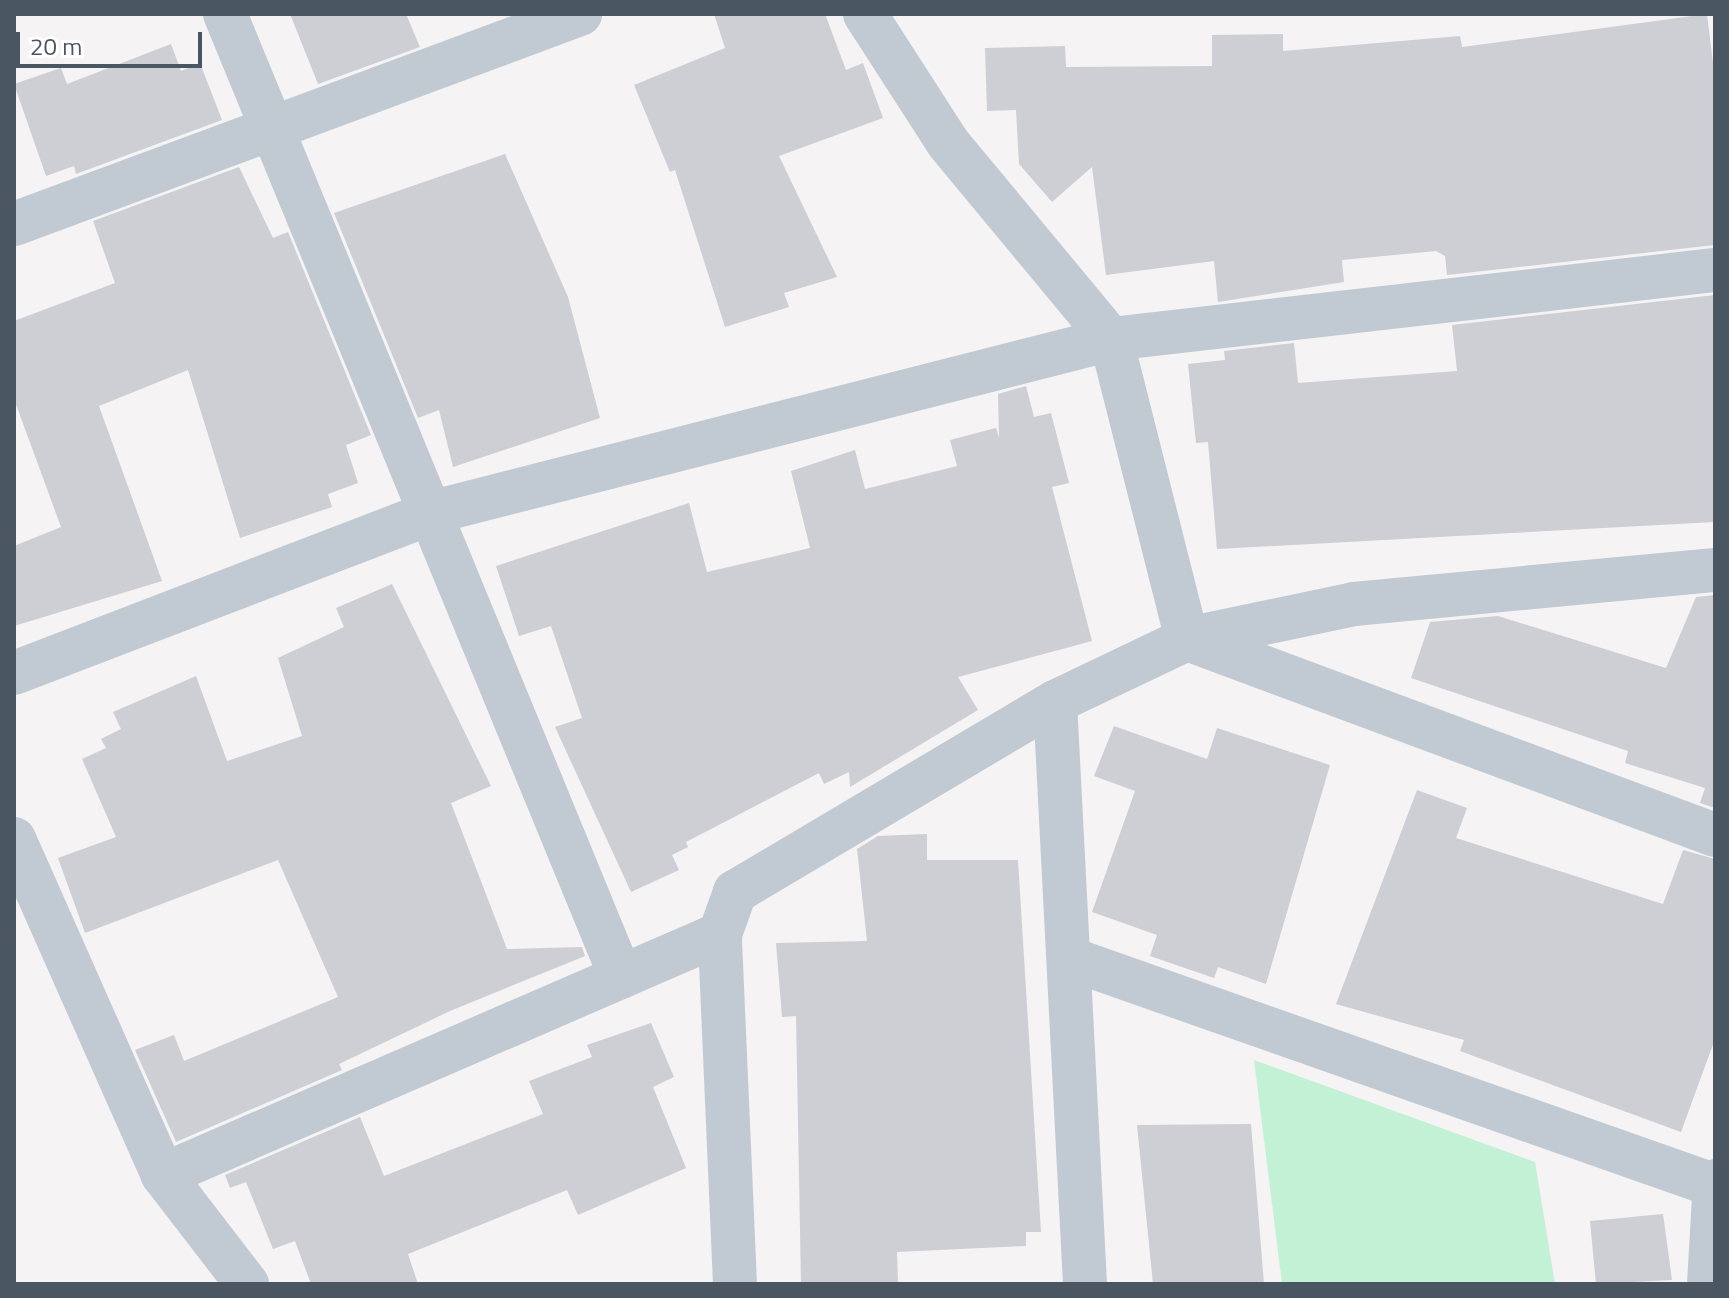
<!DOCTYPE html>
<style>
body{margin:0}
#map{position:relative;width:1729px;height:1298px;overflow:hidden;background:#f5f3f3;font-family:"Titillium Web",sans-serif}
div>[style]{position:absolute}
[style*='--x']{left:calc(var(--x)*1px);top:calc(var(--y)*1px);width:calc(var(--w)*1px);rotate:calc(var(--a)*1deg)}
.green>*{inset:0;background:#c3f1d5}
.building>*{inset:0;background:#cdcfd5}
.minor>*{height:44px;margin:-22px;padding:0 22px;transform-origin:22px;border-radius:22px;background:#c1cad2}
span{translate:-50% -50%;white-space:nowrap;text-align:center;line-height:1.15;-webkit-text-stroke:6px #fff;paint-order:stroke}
.frame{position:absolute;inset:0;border:16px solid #4a5661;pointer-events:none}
.scale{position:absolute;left:16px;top:32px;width:186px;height:36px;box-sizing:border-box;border:4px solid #4a5661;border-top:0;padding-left:10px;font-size:24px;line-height:28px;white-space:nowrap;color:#4a5661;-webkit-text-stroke:6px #fff;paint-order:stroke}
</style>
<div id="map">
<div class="green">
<i style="clip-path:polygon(1254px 1060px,1535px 1162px,1555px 1284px,1282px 1284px)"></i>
</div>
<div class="building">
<i style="clip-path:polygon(290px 14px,406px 14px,420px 47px,318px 84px)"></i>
<i style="clip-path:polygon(714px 14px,825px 14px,846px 70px,863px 63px,883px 118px,779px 156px,837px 277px,784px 293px,789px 307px,725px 327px,675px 170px,670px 172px,634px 85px,725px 48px)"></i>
<i style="clip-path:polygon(1707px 14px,1715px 79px,1715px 245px,1447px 275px,1445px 256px,1436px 251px,1342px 260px,1344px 282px,1218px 302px,1214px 261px,1106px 275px,1092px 167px,1052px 202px,1019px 164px,1016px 110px,987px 111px,985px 48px,1065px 46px,1066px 67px,1212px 66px,1212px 35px,1283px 34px,1283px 51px,1460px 36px,1462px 47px)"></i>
<i style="clip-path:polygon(171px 44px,181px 71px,200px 63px,222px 120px,76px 174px,74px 166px,46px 176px,14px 84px,61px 68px,67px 84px)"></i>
<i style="clip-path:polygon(505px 154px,568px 297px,600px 418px,453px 467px,439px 410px,418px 418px,334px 213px)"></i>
<i style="clip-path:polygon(239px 167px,273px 238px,288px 232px,371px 435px,346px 445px,358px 483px,328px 494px,332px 507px,240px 538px,188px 370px,99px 406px,162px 581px,14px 626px,14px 546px,61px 527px,14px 399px,14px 321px,115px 283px,93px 221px)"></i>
<i style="clip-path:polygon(1715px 295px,1715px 522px,1217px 549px,1208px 442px,1196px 443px,1188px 364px,1225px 360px,1224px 351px,1294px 343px,1298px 383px,1457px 371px,1452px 325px)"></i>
<i style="clip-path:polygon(1026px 386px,1034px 417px,1051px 413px,1069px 483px,1052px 487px,1092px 641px,958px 677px,978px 710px,850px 787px,849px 772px,824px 784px,819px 773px,686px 842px,688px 847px,672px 855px,679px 870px,631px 892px,555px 727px,582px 718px,551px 626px,519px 636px,496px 566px,689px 503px,707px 572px,810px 548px,791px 471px,855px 450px,865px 489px,957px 466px,950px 440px,996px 428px,999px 438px,998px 394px)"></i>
<i style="clip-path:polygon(392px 584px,491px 786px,451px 803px,507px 949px,582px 947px,585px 956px,450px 1011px,339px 1064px,342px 1070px,176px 1142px,135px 1050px,174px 1035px,184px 1061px,338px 997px,278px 860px,85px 933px,58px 858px,116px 837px,82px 759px,106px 748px,101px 739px,121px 729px,113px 712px,196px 676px,227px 761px,302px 736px,278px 658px,344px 627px,336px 608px)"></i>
<i style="clip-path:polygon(1715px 595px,1715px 808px,1700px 803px,1705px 788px,1625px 763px,1628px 751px,1411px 678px,1430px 622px,1498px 616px,1666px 668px,1696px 597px)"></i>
<i style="clip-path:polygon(1114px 726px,1207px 759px,1217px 728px,1330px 765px,1266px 984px,1218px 967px,1214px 978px,1150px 956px,1157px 935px,1092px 912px,1135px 791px,1094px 776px)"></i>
<i style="clip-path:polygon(1417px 790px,1467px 808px,1456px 838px,1663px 904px,1683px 850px,1715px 859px,1715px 1039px,1681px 1132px,1460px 1051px,1464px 1040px,1336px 1004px)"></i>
<i style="clip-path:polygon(927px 834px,927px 860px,1018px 860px,1041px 1232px,1026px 1232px,1026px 1246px,897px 1252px,898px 1284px,801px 1284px,796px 1016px,782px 1017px,776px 943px,867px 941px,857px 849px,878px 836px)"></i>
<i style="clip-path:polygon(651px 1023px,674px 1077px,653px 1087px,686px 1168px,578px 1215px,567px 1190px,408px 1254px,418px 1284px,311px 1284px,295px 1241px,273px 1249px,246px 1182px,230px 1188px,225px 1175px,360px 1117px,384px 1176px,543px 1114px,529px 1081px,592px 1057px,587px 1045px)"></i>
<i style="clip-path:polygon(1251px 1124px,1264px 1284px,1153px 1284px,1137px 1125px)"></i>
<i style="clip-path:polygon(1663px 1214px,1672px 1280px,1596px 1284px,1590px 1221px)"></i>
</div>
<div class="minor">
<i style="--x:225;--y:14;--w:1041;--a:67.65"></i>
<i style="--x:865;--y:14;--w:153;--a:57.2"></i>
<i style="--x:948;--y:143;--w:255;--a:50.3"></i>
<i style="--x:1111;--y:339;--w:309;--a:75.8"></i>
<i style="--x:14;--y:224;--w:604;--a:-20.36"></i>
<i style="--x:1187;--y:639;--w:563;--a:20.37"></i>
<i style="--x:14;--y:673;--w:449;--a:-21"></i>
<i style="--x:433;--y:512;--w:700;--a:-14.31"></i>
<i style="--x:1111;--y:339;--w:608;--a:-6.52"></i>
<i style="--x:1055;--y:702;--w:583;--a:87.05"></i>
<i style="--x:14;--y:839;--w:368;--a:66.1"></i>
<i style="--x:163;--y:1175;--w:138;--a:52.4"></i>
<i style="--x:1071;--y:959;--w:681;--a:19.39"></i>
<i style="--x:163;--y:1175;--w:607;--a:-23.4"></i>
<i style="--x:735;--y:1284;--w:350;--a:-92.5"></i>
<i style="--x:720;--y:934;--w:45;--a:-70.3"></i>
<i style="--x:735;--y:892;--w:372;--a:-30.7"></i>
<i style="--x:1055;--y:702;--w:146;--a:-25.5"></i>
<i style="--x:1187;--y:639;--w:171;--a:-11.8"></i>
<i style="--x:1354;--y:604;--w:363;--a:-5.4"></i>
<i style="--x:1709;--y:1284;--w:103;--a:-86.7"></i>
</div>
<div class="frame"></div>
<div class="scale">20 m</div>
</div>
